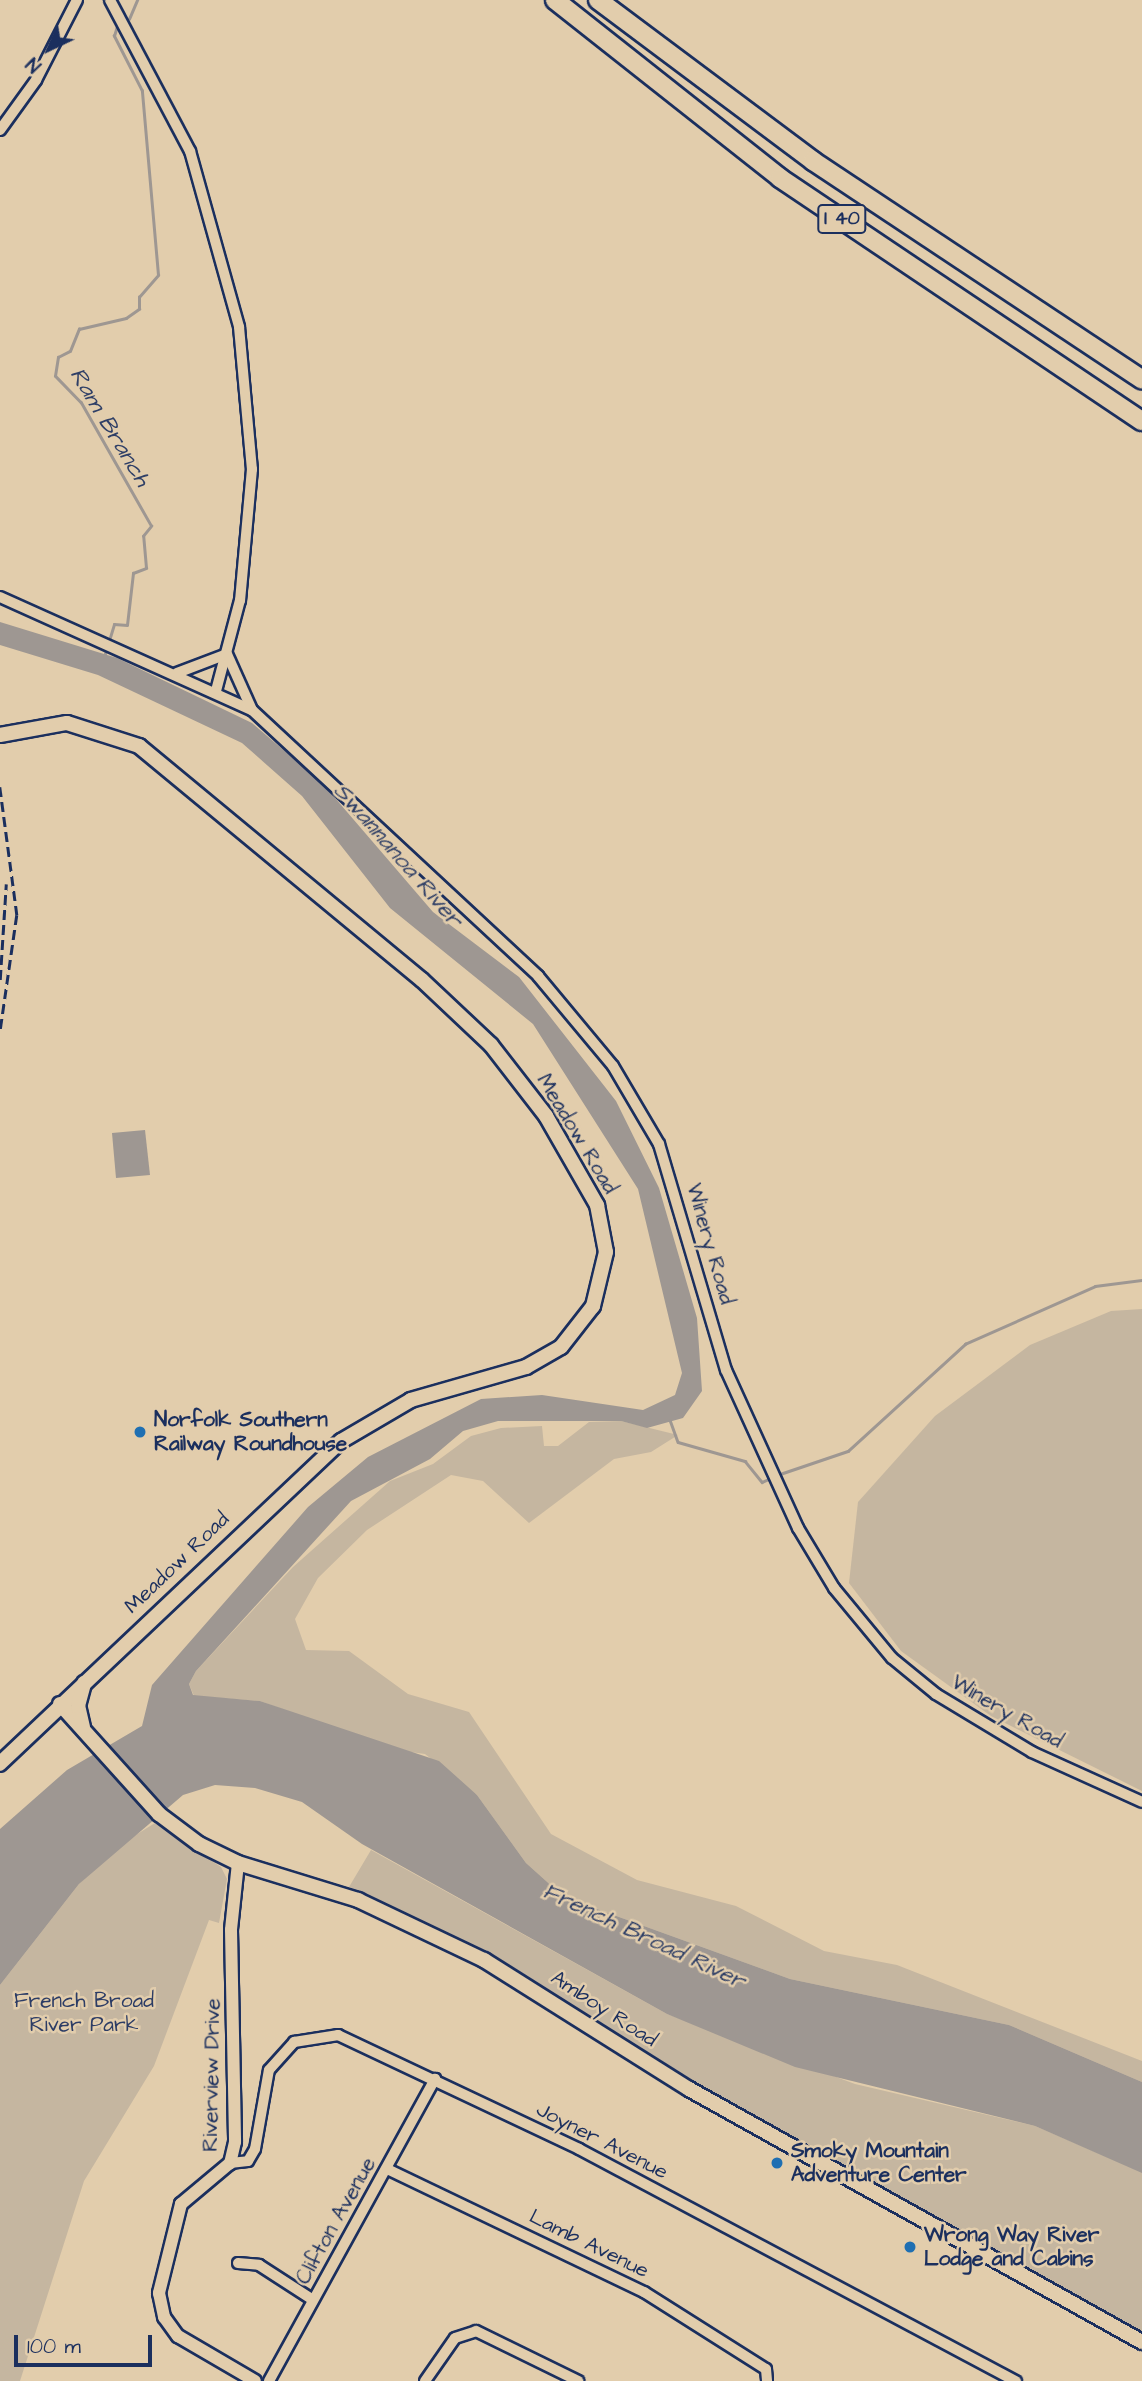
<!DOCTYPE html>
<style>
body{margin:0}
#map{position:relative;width:1142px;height:2381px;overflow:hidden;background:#e2cdac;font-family:"Architects Daughter",sans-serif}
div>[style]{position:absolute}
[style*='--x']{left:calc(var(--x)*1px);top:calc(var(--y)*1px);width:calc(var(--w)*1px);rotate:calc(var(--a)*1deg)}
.green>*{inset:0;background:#c5b6a0}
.water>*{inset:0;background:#9e9792}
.stream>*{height:2.5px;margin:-1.25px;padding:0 1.25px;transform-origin:1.25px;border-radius:1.25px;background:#9e9792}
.roads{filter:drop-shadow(2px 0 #1b2f5e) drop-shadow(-2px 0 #1b2f5e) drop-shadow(0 2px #1b2f5e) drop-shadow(0 -2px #1b2f5e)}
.minor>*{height:10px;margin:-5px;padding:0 5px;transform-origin:5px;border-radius:5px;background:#e2cdac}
.tertiary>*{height:12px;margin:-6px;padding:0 6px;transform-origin:6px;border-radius:6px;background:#e2cdac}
.secondary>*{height:14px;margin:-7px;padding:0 7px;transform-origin:7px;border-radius:7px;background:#e2cdac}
.motorway>*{height:18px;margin:-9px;padding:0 9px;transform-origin:9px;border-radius:9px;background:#e2cdac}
.rail>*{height:2.5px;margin-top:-1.25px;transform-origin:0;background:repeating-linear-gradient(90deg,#1b2f5e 0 10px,transparent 0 15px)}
.dots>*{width:19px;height:19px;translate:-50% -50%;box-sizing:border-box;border:4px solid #e2cdac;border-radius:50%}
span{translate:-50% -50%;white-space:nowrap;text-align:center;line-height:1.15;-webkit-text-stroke:5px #e2cdac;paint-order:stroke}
.shield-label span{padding:2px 5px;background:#e2cdac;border:2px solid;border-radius:5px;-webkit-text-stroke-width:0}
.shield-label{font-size:19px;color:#1b2f5e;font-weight:700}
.street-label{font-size:21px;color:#1b2f5e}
.poi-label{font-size:21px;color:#1b2f5e;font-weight:700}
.left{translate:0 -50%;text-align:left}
.park-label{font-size:21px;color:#2c3c65}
.water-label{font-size:23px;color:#2f3f66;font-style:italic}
.north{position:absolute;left:14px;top:14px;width:70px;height:70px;-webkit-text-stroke:5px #e2cdac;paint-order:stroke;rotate:224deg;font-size:19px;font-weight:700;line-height:28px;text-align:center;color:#1b2f5e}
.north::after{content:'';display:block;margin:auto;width:24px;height:32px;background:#1b2f5e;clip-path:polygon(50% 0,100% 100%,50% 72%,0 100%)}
.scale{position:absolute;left:14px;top:2335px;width:138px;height:32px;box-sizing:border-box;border:4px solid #1b2f5e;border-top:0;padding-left:9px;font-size:21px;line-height:24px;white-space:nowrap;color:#1b2f5e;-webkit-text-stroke:5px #e2cdac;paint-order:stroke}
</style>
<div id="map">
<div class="green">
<i style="clip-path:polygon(1142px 1309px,1142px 1791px,991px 1716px,901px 1651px,849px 1583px,858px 1502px,935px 1416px,1030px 1345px,1111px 1311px)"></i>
<i style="clip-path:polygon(621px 1421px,678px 1435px,651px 1452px,614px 1459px,529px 1523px,483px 1481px,451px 1475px,367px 1530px,318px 1578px,295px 1619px,306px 1650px,349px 1651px,408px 1694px,469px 1712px,551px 1834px,637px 1880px,736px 1906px,824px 1951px,897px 1965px,1142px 2061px,1142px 2082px,1009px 2025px,790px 1979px,597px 1909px,555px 1889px,526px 1863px,477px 1795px,425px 1754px,396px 1750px,260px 1701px,194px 1696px,189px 1684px,196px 1671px,293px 1567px,390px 1481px,433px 1464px,471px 1436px,501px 1428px,542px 1426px,544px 1446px,558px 1446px,589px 1422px)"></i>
<i style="clip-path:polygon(155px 1823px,221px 1867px,227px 1879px,219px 1923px,209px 1920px,154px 2066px,84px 2181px,20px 2381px,0 2381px,0 1985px,79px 1884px,118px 1846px)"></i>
<i style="clip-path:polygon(371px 1850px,667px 2014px,855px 2084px,1035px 2126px,1142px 2172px,1142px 2332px,690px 2079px,507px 1964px,349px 1887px)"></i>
</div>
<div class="water">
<i style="clip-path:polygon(0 622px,117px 658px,252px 723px,323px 784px,433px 912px,519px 977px,616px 1101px,659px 1188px,697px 1318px,702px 1391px,683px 1418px,647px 1428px,621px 1421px,498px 1421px,463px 1431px,430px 1459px,351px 1501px,196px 1671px,189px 1684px,193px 1695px,260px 1701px,439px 1761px,477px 1795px,526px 1863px,555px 1889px,597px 1909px,790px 1979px,1009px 2025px,1142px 2082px,1142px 2173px,1035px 2126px,795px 2067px,667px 2014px,362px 1844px,302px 1802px,255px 1788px,215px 1785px,183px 1795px,79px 1884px,0 1985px,0 1829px,67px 1770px,142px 1726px,152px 1685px,308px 1507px,368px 1457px,481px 1399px,542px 1395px,643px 1410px,675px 1395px,682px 1373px,638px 1189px,533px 1024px,390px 908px,302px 796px,242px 743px,98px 675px,0 645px)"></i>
<i style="clip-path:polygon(145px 1130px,150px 1175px,116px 1178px,112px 1133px)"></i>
</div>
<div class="stream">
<i style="--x:129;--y:19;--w:21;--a:-67"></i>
<i style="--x:104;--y:657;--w:34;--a:-73"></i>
<i style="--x:114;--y:624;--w:13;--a:4"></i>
<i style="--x:127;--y:625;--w:52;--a:-83.4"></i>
<i style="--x:133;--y:573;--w:14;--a:-21"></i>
<i style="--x:146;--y:568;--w:32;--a:-95"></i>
<i style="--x:143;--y:536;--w:13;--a:-51"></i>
<i style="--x:151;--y:526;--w:142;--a:-119.6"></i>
<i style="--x:81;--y:403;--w:37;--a:-134"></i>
<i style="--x:55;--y:376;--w:19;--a:-81"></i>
<i style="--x:58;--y:357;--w:13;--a:-27"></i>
<i style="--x:70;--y:351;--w:24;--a:-68"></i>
<i style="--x:79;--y:329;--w:48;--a:-13.2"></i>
<i style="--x:126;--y:318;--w:16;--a:-35"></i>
<i style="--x:139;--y:309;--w:12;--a:-90"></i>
<i style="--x:139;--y:297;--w:29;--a:-49"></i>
<i style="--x:158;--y:275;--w:185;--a:-95"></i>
<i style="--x:142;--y:91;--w:62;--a:-117"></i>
<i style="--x:114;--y:36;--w:10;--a:-73"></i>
<i style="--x:670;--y:1420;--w:23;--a:70"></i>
<i style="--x:678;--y:1442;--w:70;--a:15.8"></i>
<i style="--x:745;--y:1461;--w:27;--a:51"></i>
<i style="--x:762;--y:1482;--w:10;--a:-24"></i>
<i style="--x:777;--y:1475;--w:75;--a:-18.7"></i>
<i style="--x:848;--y:1451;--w:159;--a:-42.4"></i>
<i style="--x:965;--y:1344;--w:142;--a:-24"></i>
<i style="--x:1095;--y:1286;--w:47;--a:-7.3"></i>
</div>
<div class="roads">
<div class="minor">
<i style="--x:110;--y:0;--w:171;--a:62.1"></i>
<i style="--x:190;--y:151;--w:183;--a:74.4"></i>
<i style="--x:239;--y:327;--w:143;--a:84.8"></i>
<i style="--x:252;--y:469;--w:132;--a:95.2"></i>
<i style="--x:240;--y:600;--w:94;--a:104.8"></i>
<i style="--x:0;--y:130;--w:62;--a:-54.2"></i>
<i style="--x:36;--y:80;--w:90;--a:-62.9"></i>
<i style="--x:0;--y:597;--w:276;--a:24.2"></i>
<i style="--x:252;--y:710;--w:391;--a:42.9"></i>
<i style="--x:538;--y:976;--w:117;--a:50.2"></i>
<i style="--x:613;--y:1066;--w:91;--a:59.5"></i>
<i style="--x:659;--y:1144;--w:236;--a:73.5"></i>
<i style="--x:726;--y:1370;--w:174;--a:65.5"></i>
<i style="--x:798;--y:1528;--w:70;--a:59"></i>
<i style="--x:834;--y:1588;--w:91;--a:50.4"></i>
<i style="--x:892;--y:1658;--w:57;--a:39.3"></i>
<i style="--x:936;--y:1694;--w:112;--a:31.1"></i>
<i style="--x:1032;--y:1752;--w:121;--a:24.4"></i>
<i style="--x:177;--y:673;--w:53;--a:-20.8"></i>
<i style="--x:227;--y:654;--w:61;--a:65.9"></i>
<i style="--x:230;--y:2163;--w:18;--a:-6"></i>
<i style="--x:248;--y:2161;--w:14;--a:-60"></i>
<i style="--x:255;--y:2149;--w:80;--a:-80"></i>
<i style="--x:269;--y:2070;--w:38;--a:-48"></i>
<i style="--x:294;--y:2042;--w:45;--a:-9"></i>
<i style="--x:338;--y:2035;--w:267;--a:25.3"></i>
<i style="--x:579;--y:2149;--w:495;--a:28"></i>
<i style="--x:387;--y:2169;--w:285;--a:25.6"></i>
<i style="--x:644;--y:2292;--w:144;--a:32.3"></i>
<i style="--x:766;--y:2369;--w:12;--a:85"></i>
<i style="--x:238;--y:2263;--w:21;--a:5"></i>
<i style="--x:259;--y:2265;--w:64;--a:32.9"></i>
<i style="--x:269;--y:2381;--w:345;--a:-61.2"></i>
<i style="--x:425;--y:2381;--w:52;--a:-55.1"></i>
<i style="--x:455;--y:2338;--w:22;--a:-18"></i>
<i style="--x:476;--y:2331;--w:114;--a:26.1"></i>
</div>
<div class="tertiary">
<i style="--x:238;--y:1863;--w:67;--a:96"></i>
<i style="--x:231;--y:1930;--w:212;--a:88.9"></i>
<i style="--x:235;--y:2142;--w:22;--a:103"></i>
<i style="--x:230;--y:2163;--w:64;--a:140.1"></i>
<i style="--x:181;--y:2204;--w:92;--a:103.9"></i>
<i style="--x:159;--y:2293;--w:25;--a:78"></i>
<i style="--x:164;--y:2317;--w:24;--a:54"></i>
<i style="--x:178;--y:2336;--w:89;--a:30.3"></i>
</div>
<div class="secondary">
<i style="--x:0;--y:735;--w:68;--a:-10.2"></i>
<i style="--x:67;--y:723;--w:76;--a:17.7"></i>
<i style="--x:139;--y:746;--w:367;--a:39.6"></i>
<i style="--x:422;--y:980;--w:95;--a:43.3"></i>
<i style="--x:491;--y:1045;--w:90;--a:52.2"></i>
<i style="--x:546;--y:1116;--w:103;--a:60.2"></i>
<i style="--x:597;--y:1205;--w:48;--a:79.2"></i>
<i style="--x:606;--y:1252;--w:56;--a:103.5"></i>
<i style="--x:593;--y:1306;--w:52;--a:128"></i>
<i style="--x:561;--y:1347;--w:40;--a:150.3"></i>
<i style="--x:526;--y:1367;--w:120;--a:164"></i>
<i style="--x:411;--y:1400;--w:81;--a:149.6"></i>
<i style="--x:341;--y:1441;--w:470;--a:136.6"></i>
<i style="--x:60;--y:1704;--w:148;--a:48"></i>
<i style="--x:159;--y:1814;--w:50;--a:36.9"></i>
<i style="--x:199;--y:1844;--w:43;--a:26"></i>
<i style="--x:238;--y:1863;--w:126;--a:17.1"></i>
<i style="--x:358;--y:1900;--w:140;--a:25.5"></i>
<i style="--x:484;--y:1960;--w:242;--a:32.2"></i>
<i style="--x:689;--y:2089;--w:519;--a:29.18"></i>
<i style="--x:83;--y:1727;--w:22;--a:-103"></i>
<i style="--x:78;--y:1706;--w:24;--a:-75"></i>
</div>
<div class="motorway">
<i style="--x:555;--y:0;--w:287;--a:38.3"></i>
<i style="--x:780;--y:178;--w:436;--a:33.9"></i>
<i style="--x:598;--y:0;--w:269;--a:36.8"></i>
<i style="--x:813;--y:161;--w:395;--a:33.6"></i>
</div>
</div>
<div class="rail">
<i style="--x:0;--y:787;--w:129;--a:82.4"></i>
<i style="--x:17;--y:915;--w:119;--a:98.2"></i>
<i style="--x:0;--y:980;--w:96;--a:-86.4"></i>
</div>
<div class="dots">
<i style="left:140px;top:1432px;background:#1f6fb2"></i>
<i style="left:777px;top:2163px;background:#1f6fb2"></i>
<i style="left:910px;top:2247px;background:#1f6fb2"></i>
</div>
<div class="shield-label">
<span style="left:842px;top:219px">I 40</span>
</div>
<div class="street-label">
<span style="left:577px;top:1134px;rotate:59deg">Meadow Road</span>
<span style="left:710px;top:1244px;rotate:74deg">Winery Road</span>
<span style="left:177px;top:1563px;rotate:-44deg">Meadow Road</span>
<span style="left:1007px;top:1712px;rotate:30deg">Winery Road</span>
<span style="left:604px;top:2009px;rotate:33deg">Amboy Road</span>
<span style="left:212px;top:2075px;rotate:-89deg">Riverview Drive</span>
<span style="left:602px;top:2141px;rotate:27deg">Joyner Avenue</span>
<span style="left:336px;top:2221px;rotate:-61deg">Clifton Avenue</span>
<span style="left:589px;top:2244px;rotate:26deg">Lamb Avenue</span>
</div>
<div class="poi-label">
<span class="left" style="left:154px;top:1432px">Norfolk Southern<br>Railway Roundhouse</span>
<span class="left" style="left:791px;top:2163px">Smoky Mountain<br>Adventure Center</span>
<span class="left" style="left:924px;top:2247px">Wrong Way River<br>Lodge and Cabins</span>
</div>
<div class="park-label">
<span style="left:84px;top:2013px">French Broad<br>River Park</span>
</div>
<div class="water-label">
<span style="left:110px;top:427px;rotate:59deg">Ram Branch</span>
<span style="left:398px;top:855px;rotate:49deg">Swannanoa River</span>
<span style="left:644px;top:1936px;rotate:25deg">French Broad River</span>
</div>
<div class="north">N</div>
<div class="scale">100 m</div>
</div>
